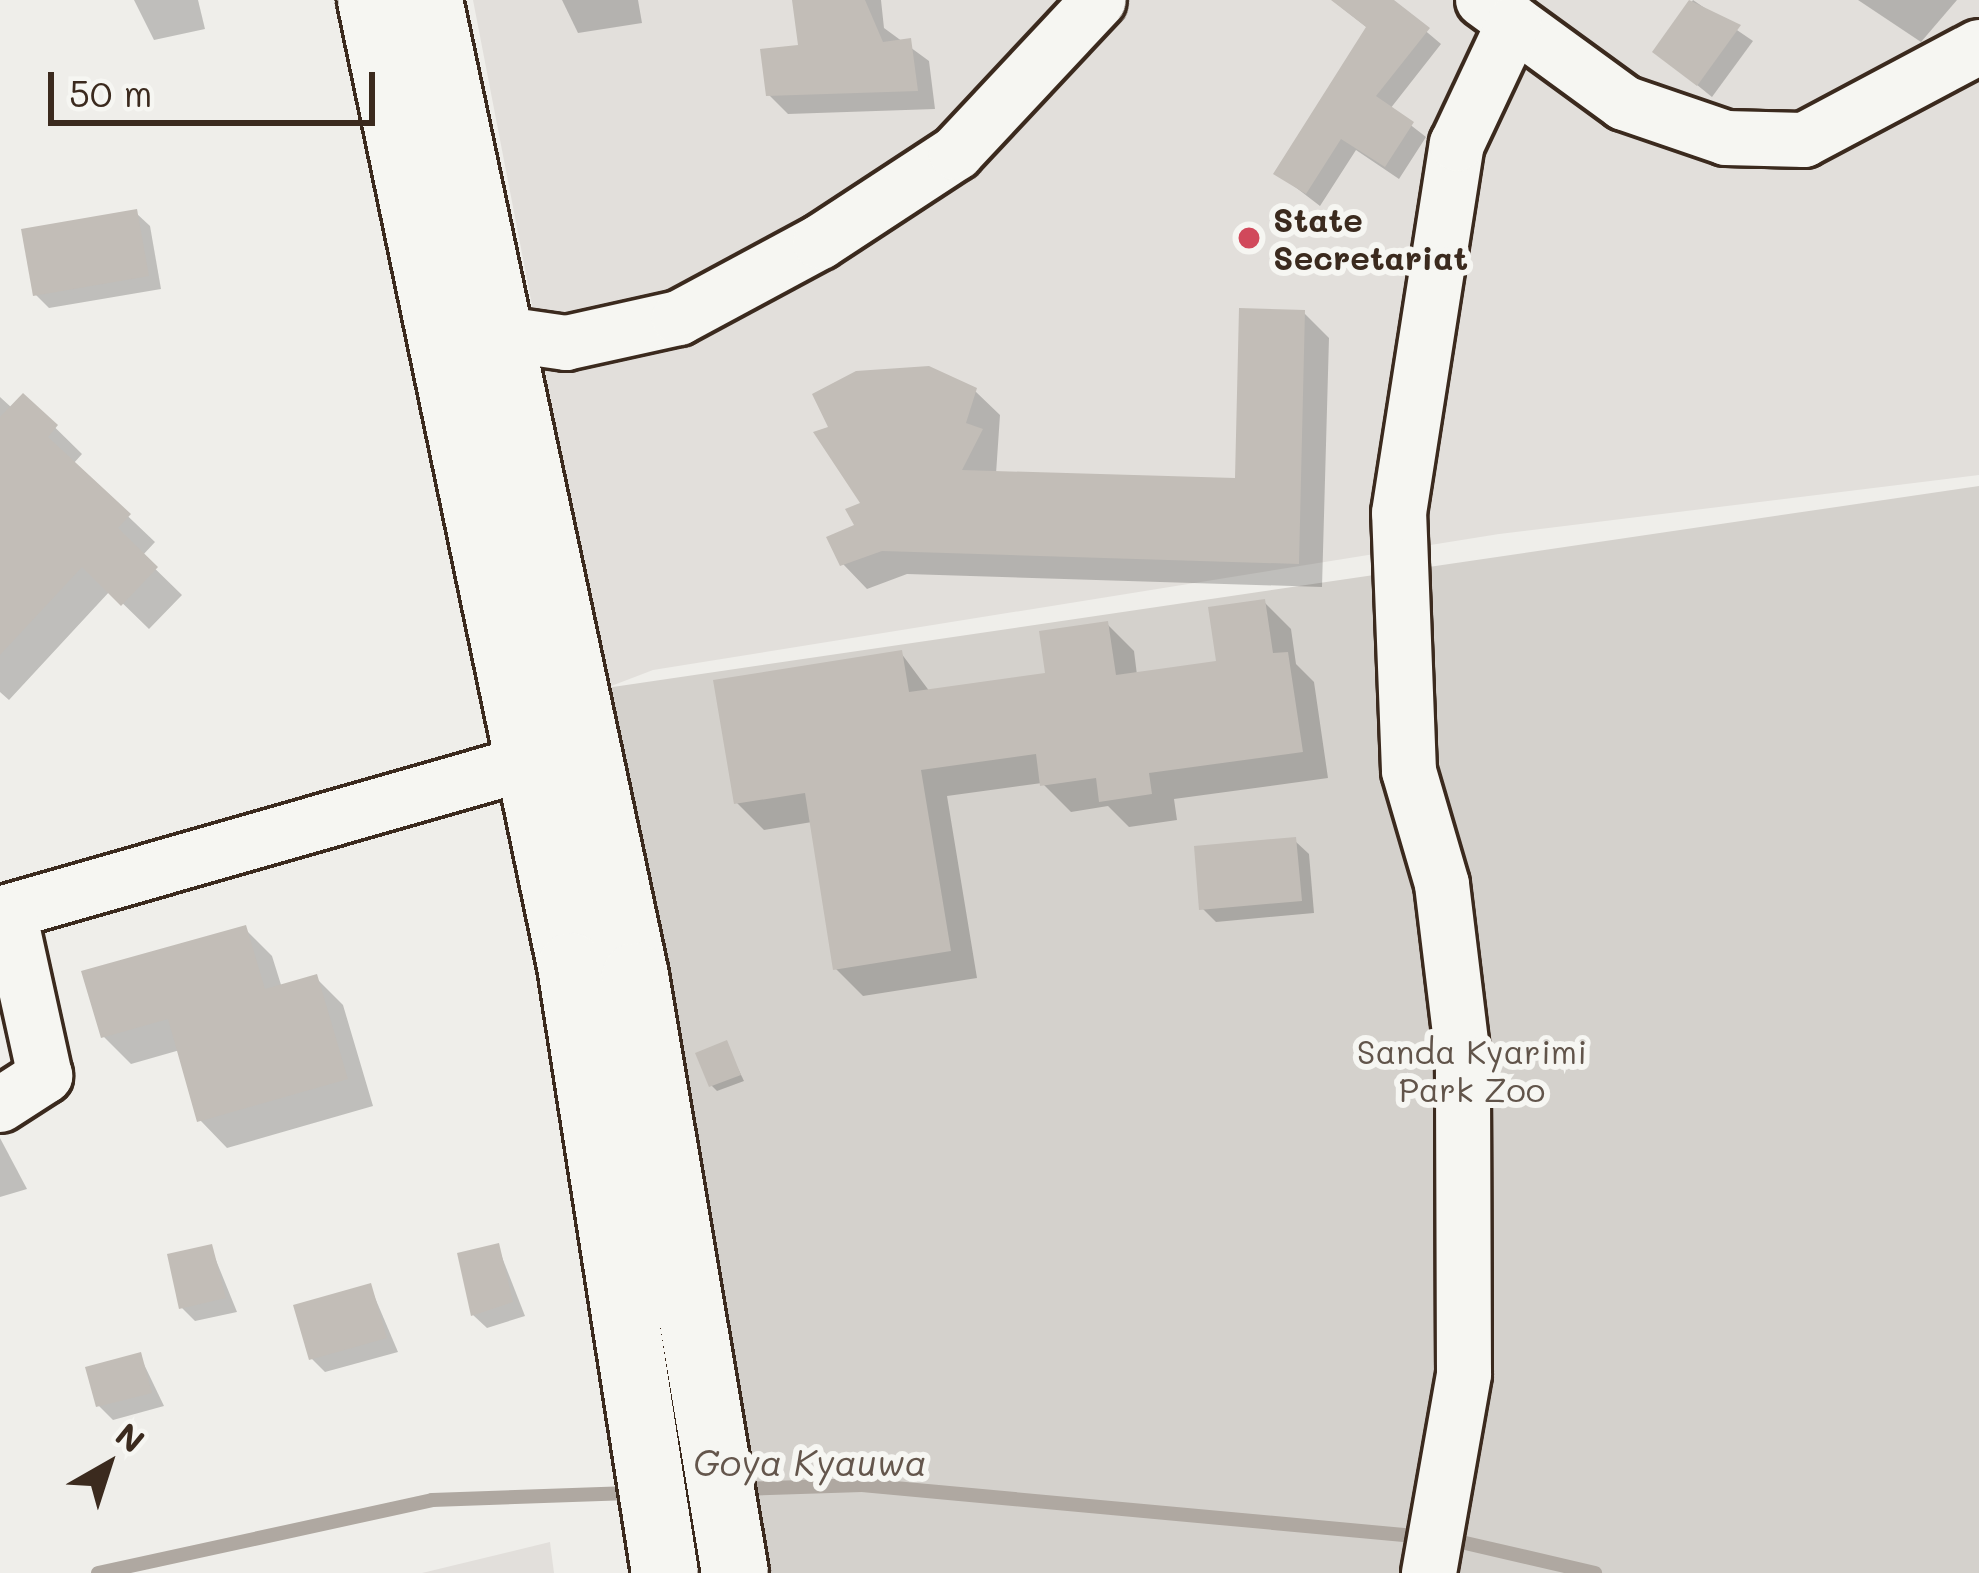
<!DOCTYPE html>
<style>
body{margin:0}
#map{position:relative;width:1979px;height:1573px;overflow:hidden;background:#efeeea;font-family:Mali,sans-serif}
div>[style]{position:absolute}
[style*='--x']{left:calc(var(--x)*1px);top:calc(var(--y)*1px);width:calc(var(--w)*1px);rotate:calc(var(--a)*1deg)}
.built>*{inset:0;background:#e2dfdb}
.green>*{inset:0;background:#d4d1cc}
.shadow>*{inset:0;background:#0003}
.stream>*{height:14px;margin:-7px;padding:0 7px;transform-origin:7px;border-radius:7px;background:#afa8a1}
.building>*{inset:0;background:#c2bdb7}
.roads{filter:drop-shadow(3px 0 #3b2a1e) drop-shadow(-3px 0 #3b2a1e) drop-shadow(0 3px #3b2a1e) drop-shadow(0 -3px #3b2a1e)}
.minor>*{height:54px;margin:-27px;padding:0 27px;transform-origin:27px;border-radius:27px;background:#f6f6f2}
.major>*{height:66px;margin:-33px;padding:0 33px;transform-origin:33px;border-radius:33px;background:#f6f6f2}
.dots>*{width:33px;height:33px;translate:-50% -50%;box-sizing:border-box;border:6px solid #f6f6f2;border-radius:50%}
span{translate:-50% -50%;white-space:nowrap;text-align:center;line-height:1.15;-webkit-text-stroke:12px #f6f6f2;paint-order:stroke}
.poi-label{font-size:33px;color:#3b2a1e;font-weight:700}
.left{translate:0 -50%;text-align:left}
.park-label{font-size:33px;color:#61544a}
.water-label{font-size:36px;color:#64564c;font-style:italic}
.north{position:absolute;left:48px;top:1405px;width:120px;height:120px;-webkit-text-stroke:9px #f6f6f2;paint-order:stroke;rotate:39deg;font-size:33px;font-weight:700;line-height:48px;text-align:center;color:#3b2a1e}
.north::after{content:'';display:block;margin:auto;width:42px;height:54px;background:#3b2a1e;clip-path:polygon(50% 0,100% 100%,50% 72%,0 100%)}
.scale{position:absolute;left:48px;top:72px;width:327px;height:54px;box-sizing:border-box;border:6px solid #3b2a1e;border-top:0;padding-left:15px;font-size:36px;line-height:42px;white-space:nowrap;color:#3b2a1e;-webkit-text-stroke:9px #f6f6f2;paint-order:stroke}
</style>
<div id="map">
<div class="built">
<i style="clip-path:polygon(473px 0,1979px 0,1979px 475px,1499px 534px,653px 670px,606px 688px)"></i>
<i style="clip-path:polygon(550px 1542px,554px 1573px,422px 1573px)"></i>
</div>
<div class="green">
<i style="clip-path:polygon(1979px 486px,1979px 1573px,745px 1573px,606px 688px)"></i>
</div>
<div class="shadow">
<i style="clip-path:polygon(134px 0,198px 0,205px 29px,154px 40px)"></i>
<i style="clip-path:polygon(562px 0,638px 0,642px 23px,578px 33px)"></i>
<i style="clip-path:polygon(795px 0,881px 0,884px 28px,929px 61px,935px 109px,788px 114px,769px 95px,801px 48px)"></i>
<i style="clip-path:polygon(1332px 0,1389px 0,1441px 44px,1390px 109px,1426px 137px,1399px 179px,1356px 150px,1320px 206px,1277px 173px,1369px 29px)"></i>
<i style="clip-path:polygon(1693px 0,1753px 41px,1712px 97px,1656px 52px)"></i>
<i style="clip-path:polygon(1858px 0,1957px 0,1921px 42px)"></i>
<i style="clip-path:polygon(136px 213px,150px 226px,161px 289px,49px 308px,36px 295px)"></i>
<i style="clip-path:polygon(1304px 313px,1329px 338px,1322px 587px,907px 574px,867px 589px,843px 564px,865px 504px,975px 391px,1000px 415px,996px 474px,1238px 482px)"></i>
<i style="clip-path:polygon(0 397px,12px 408px,24px 397px,82px 454px,73px 464px,155px 542px,142px 556px,182px 595px,149px 629px,110px 591px,9px 700px,0 692px)"></i>
<i style="clip-path:polygon(1264px 602px,1291px 629px,1296px 664px,1314px 682px,1328px 778px,1174px 799px,1177px 820px,1129px 827px,1108px 806px,1071px 812px,1042px 783px,947px 796px,977px 978px,863px 996px,836px 969px,812px 822px,764px 830px,736px 802px,901px 653px,930px 692px,1048px 675px,1107px 624px,1134px 651px,1137px 675px,1219px 663px)"></i>
<i style="clip-path:polygon(1295px 841px,1309px 854px,1314px 913px,1216px 922px,1202px 908px)"></i>
<i style="clip-path:polygon(245px 929px,272px 956px,282px 988px,316px 978px,343px 1005px,373px 1106px,227px 1148px,200px 1120px,180px 1050px,131px 1064px,103px 1036px)"></i>
<i style="clip-path:polygon(726px 1044px,744px 1081px,717px 1091px,711px 1085px)"></i>
<i style="clip-path:polygon(0 1138px,27px 1189px,0 1197px)"></i>
<i style="clip-path:polygon(498px 1247px,525px 1316px,487px 1328px,473px 1315px)"></i>
<i style="clip-path:polygon(211px 1248px,237px 1312px,195px 1321px,181px 1307px)"></i>
<i style="clip-path:polygon(370px 1286px,398px 1352px,325px 1372px,311px 1358px)"></i>
<i style="clip-path:polygon(140px 1356px,164px 1406px,113px 1420px,99px 1406px)"></i>
</div>
<div class="stream">
<i style="--x:737;--y:1489;--w:125;--a:-1.8"></i>
<i style="--x:862;--y:1485;--w:566;--a:5.27"></i>
<i style="--x:1448;--y:1539;--w:151;--a:13"></i>
<i style="--x:98;--y:1573;--w:342;--a:-12.3"></i>
<i style="--x:432;--y:1500;--w:205;--a:-2"></i>
</div>
<div class="building">
<i style="clip-path:polygon(792px 0,865px 0,883px 42px,911px 38px,918px 91px,766px 96px,760px 49px,798px 45px)"></i>
<i style="clip-path:polygon(1331px 0,1394px 0,1430px 28px,1376px 96px,1414px 122px,1385px 167px,1341px 139px,1306px 194px,1273px 174px,1366px 27px)"></i>
<i style="clip-path:polygon(1689px 0,1741px 25px,1697px 86px,1652px 52px)"></i>
<i style="clip-path:polygon(137px 209px,149px 276px,33px 296px,21px 229px)"></i>
<i style="clip-path:polygon(1239px 308px,1305px 310px,1299px 564px,882px 551px,840px 566px,826px 537px,854px 525px,845px 509px,860px 503px,813px 432px,828px 427px,812px 394px,856px 371px,929px 366px,977px 388px,966px 423px,983px 429px,962px 470px,1235px 478px)"></i>
<i style="clip-path:polygon(23px 393px,58px 425px,48px 437px,131px 514px,118px 528px,158px 567px,121px 606px,82px 567px,0 655px,0 417px)"></i>
<i style="clip-path:polygon(1265px 599px,1273px 653px,1288px 652px,1303px 752px,1149px 773px,1152px 794px,1099px 802px,1096px 778px,1040px 786px,1036px 754px,921px 770px,951px 951px,833px 970px,805px 793px,734px 804px,713px 680px,902px 650px,909px 692px,1045px 673px,1039px 631px,1108px 621px,1116px 675px,1216px 661px,1208px 607px)"></i>
<i style="clip-path:polygon(1296px 837px,1302px 901px,1199px 910px,1194px 846px)"></i>
<i style="clip-path:polygon(246px 925px,265px 989px,317px 974px,348px 1079px,197px 1122px,168px 1019px,101px 1038px,81px 971px)"></i>
<i style="clip-path:polygon(727px 1040px,741px 1075px,709px 1087px,695px 1053px)"></i>
<i style="clip-path:polygon(499px 1243px,513px 1302px,471px 1316px,457px 1253px)"></i>
<i style="clip-path:polygon(212px 1244px,226px 1298px,179px 1309px,167px 1254px)"></i>
<i style="clip-path:polygon(371px 1283px,387px 1338px,309px 1360px,293px 1305px)"></i>
<i style="clip-path:polygon(141px 1352px,152px 1393px,96px 1407px,85px 1367px)"></i>
</div>
<div class="roads">
<div class="minor">
<i style="--x:1483;--y:0;--w:175;--a:36.1"></i>
<i style="--x:1624;--y:103;--w:108;--a:18.9"></i>
<i style="--x:1726;--y:138;--w:78;--a:1.5"></i>
<i style="--x:1804;--y:140;--w:198;--a:-28"></i>
<i style="--x:497;--y:333;--w:70;--a:8.2"></i>
<i style="--x:566;--y:343;--w:116;--a:-12.5"></i>
<i style="--x:679;--y:318;--w:160;--a:-28.3"></i>
<i style="--x:820;--y:242;--w:163;--a:-33.2"></i>
<i style="--x:956;--y:153;--w:209;--a:-46.9"></i>
<i style="--x:0;--y:914;--w:592;--a:-15.99"></i>
<i style="--x:0;--y:1105;--w:54;--a:-32.8"></i>
<i style="--x:45;--y:1076;--w:168;--a:-102.4"></i>
<i style="--x:1429;--y:1573;--w:202;--a:-80"></i>
<i style="--x:1464;--y:1374;--w:316;--a:-90.2"></i>
<i style="--x:1463;--y:1058;--w:175;--a:-96.9"></i>
<i style="--x:1442;--y:884;--w:118;--a:-106.3"></i>
<i style="--x:1409;--y:771;--w:258;--a:-92.2"></i>
<i style="--x:1399;--y:513;--w:374;--a:-81.1"></i>
<i style="--x:1457;--y:144;--w:134;--a:-64.8"></i>
</div>
<div class="major">
<i style="--x:371;--y:0;--w:986;--a:78.3"></i>
<i style="--x:571;--y:966;--w:614;--a:81.2"></i>
<i style="--x:429;--y:0;--w:998;--a:78.08"></i>
<i style="--x:635;--y:976;--w:605;--a:80.49"></i>
</div>
</div>
<div class="dots">
<i style="left:1249px;top:238px;background:#d1495b"></i>
</div>
<div class="poi-label">
<span class="left" style="left:1273px;top:238px">State<br>Secretariat</span>
</div>
<div class="park-label">
<span style="left:1472px;top:1070px">Sanda Kyarimi<br>Park Zoo</span>
</div>
<div class="water-label">
<span style="left:810px;top:1462px">Goya Kyauwa</span>
</div>
<div class="north">N</div>
<div class="scale">50 m</div>
</div>
